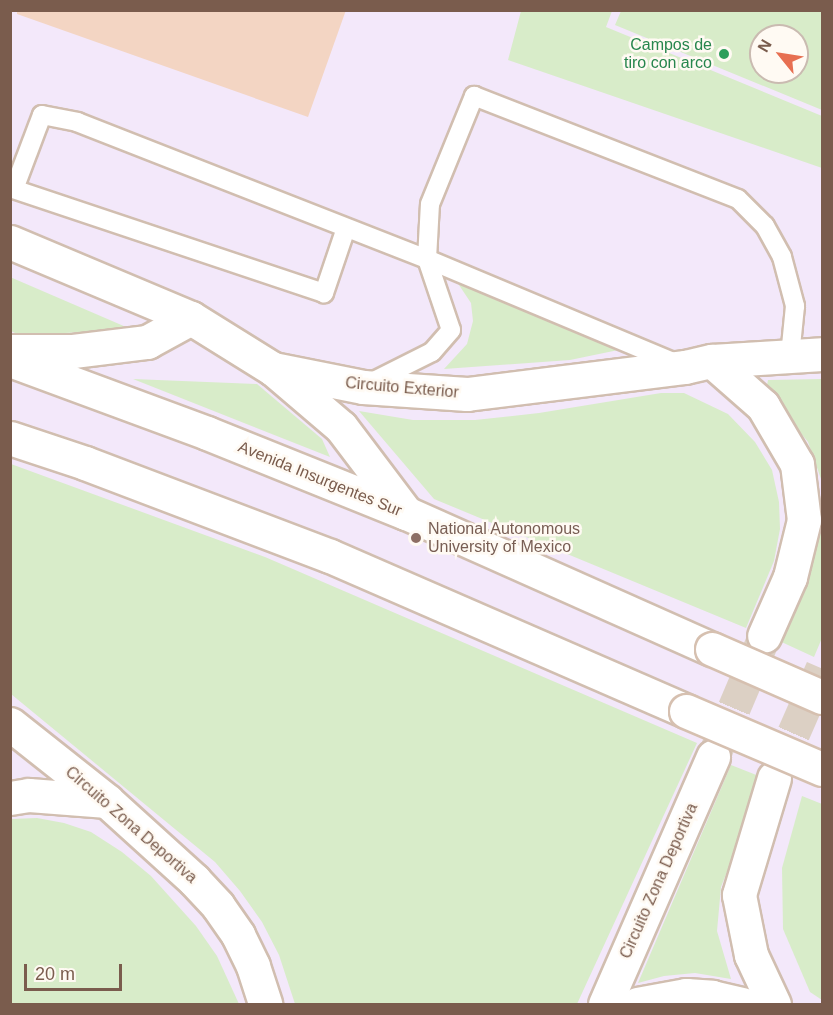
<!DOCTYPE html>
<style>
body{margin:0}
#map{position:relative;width:833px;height:1015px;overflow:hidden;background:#fdf6ec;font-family:Helvetica,sans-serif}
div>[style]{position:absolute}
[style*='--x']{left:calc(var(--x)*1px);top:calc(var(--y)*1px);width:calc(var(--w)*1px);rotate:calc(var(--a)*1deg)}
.education>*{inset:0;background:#f3e8fa}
.green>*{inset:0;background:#d8ecc9}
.building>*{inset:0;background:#f3d5c3}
.minor-tunnel>*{height:33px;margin-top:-16.5px;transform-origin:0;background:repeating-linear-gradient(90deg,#dcd0c4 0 33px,transparent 0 49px)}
.tertiary-tunnel>*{height:33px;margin-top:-16.5px;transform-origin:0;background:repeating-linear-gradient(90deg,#dcd0c4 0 33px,transparent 0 49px)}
.roads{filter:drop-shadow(2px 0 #d1beb0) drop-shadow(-2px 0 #d1beb0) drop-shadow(0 2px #d1beb0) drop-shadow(0 -2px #d1beb0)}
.service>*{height:18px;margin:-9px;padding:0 9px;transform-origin:9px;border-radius:9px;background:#fff}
.minor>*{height:33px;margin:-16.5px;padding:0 16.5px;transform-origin:16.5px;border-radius:16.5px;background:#fff}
.tertiary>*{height:33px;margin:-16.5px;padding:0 16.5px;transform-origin:16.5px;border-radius:16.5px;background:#fff}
.secondary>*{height:33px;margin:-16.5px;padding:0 16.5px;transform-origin:16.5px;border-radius:16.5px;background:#fff}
.bridges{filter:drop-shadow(2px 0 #d6c0b0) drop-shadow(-2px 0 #d6c0b0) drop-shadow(0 2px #d6c0b0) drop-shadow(0 -2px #d6c0b0)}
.secondary-bridge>*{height:33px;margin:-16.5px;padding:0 16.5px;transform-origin:16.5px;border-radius:16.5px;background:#fff}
.dots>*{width:16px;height:16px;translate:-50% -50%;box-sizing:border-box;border:3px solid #fffaf3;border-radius:50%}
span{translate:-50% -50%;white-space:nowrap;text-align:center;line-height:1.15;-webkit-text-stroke:5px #fffaf3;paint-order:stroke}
.leisure-label{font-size:16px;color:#27864d}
.right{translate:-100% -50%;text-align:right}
.street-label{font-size:16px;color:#7a5c4d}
.education-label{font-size:16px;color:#785e54}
.left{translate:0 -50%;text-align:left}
.frame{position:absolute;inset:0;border:12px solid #7a5c4d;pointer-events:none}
.north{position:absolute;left:749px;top:24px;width:60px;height:60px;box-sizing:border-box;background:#fffaf3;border:2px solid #cabbb1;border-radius:50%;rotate:300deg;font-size:16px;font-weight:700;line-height:24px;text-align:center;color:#7a5c4d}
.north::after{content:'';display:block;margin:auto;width:21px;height:27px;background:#e76f51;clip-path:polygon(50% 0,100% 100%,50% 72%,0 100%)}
.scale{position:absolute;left:24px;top:964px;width:98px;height:27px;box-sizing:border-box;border:3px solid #7a5c4d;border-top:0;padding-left:8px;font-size:18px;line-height:21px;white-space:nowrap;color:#7a5c4d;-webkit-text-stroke:4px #fffaf3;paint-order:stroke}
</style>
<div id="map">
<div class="education">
<i style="clip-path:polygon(evenodd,11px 11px,822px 11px,822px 1004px,11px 1004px,11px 11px,761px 36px,797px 36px,797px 72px,761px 72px,761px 36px)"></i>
</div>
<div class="green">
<i style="clip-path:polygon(521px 11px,612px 11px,606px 27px,822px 116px,822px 168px,508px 60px)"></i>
<i style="clip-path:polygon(evenodd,621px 11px,822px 11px,822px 110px,615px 25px,621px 11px,761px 36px,797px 36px,797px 72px,761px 72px,761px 36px)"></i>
<i style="clip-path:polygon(453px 276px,628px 348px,570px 360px,444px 369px,467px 344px,473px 321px,471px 303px)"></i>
<i style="clip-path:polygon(10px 277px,133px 330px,19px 335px,11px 331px)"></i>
<i style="clip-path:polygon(133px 379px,257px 384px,322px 439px,330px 457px)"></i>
<i style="clip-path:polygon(822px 379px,822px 638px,814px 657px,775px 639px,822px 529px,821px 479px,808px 442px,766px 390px,768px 380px)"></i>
<i style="clip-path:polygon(661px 393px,684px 393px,728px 414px,755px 442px,772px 470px,779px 502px,780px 529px,774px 561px,746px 628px,434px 499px,359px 411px,413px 420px,475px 420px,539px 413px)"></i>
<i style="clip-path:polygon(11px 464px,265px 557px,697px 743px,577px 1004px,295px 1004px,279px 955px,262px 922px,240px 891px,215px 862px,11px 694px)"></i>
<i style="clip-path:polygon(731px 765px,764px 778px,721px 887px,717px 931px,731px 979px,695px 973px,664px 976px,638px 983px)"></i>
<i style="clip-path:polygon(802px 796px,822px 804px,822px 1000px,810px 992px,783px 929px,782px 868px)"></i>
<i style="clip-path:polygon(37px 818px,64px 823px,91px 832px,122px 852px,151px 876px,196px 926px,217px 956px,239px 1004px,11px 1004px,11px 819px)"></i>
</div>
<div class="building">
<i style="clip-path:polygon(17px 10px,346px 10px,308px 117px,17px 14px)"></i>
</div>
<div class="minor-tunnel">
<i style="--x:715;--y:753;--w:123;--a:-67"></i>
</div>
<div class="tertiary-tunnel">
<i style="--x:774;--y:778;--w:120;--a:-66.4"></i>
</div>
<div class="roads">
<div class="service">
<i style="--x:346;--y:228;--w:69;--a:108.7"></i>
<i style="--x:324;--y:293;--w:327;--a:-161.5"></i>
<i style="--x:14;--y:189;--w:79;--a:-69.3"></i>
<i style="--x:42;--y:115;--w:36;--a:11"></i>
<i style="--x:77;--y:122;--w:376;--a:21.4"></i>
<i style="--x:427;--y:259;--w:270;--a:22.7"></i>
<i style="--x:370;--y:383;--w:69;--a:-26.6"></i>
<i style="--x:432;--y:352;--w:29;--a:-49"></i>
<i style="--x:451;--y:330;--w:75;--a:-108.7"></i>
<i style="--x:427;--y:259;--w:55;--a:-86.9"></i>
<i style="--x:430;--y:204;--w:117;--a:-67.8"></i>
<i style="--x:474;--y:96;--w:283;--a:21.3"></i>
<i style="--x:738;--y:199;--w:38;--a:45"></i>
<i style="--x:765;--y:226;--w:35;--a:61"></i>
<i style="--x:782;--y:257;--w:51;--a:75.1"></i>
<i style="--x:795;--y:306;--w:50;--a:95.7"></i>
</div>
<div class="minor">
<i style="--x:712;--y:361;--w:68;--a:41.4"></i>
<i style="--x:763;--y:406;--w:67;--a:59.6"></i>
<i style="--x:797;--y:464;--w:56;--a:82.9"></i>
<i style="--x:804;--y:520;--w:59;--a:103.8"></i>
<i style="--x:790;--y:577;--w:64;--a:113.8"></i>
<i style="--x:10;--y:724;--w:124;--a:38.4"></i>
<i style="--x:107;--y:801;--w:118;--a:42.2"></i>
<i style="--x:194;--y:880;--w:35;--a:47"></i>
<i style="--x:218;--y:906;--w:35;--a:55"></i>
<i style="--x:238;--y:935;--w:34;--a:64"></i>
<i style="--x:253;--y:966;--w:40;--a:72"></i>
<i style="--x:10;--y:798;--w:19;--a:-9"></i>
<i style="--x:29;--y:795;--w:78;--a:4.4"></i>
<i style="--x:605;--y:1004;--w:270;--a:-66.4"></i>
<i style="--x:637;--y:1004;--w:50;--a:-10.4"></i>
<i style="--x:686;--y:995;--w:26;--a:4"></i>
<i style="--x:712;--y:997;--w:31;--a:13"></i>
</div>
<div class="tertiary">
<i style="--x:10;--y:242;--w:196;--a:22.8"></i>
<i style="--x:191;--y:318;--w:97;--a:31.9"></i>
<i style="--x:273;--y:369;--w:92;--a:11.3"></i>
<i style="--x:363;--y:387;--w:104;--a:3.9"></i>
<i style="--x:467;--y:394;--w:220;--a:-7.1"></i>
<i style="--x:685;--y:367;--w:28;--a:-13"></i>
<i style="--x:712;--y:361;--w:110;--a:-3.6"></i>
<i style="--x:774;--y:778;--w:122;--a:106.7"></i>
<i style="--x:739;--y:895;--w:61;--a:78.7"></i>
<i style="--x:751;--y:955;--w:54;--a:64.9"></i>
</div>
<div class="secondary">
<i style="--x:10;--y:351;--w:63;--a:0"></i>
<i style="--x:73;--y:351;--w:75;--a:-6.9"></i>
<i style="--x:147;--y:342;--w:50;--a:-28.6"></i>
<i style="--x:10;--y:360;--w:210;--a:20.3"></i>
<i style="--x:207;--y:433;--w:214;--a:21.9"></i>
<i style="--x:406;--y:513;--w:335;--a:24"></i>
<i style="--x:273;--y:369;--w:89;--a:40.5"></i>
<i style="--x:341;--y:427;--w:108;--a:52.9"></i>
<i style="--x:10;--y:438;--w:79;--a:18.4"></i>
<i style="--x:85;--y:463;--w:262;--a:20.8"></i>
<i style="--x:330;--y:556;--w:388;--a:23.5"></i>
</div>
</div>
<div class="bridges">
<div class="secondary-bridge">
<i style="--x:712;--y:649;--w:120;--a:23.6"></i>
<i style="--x:686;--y:711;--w:148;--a:23.1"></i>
</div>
</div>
<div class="dots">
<i style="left:724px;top:54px;background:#2e9e5b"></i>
<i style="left:416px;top:538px;background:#8d6e63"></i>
</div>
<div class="leisure-label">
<span class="right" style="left:712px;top:54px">Campos de<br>tiro con arco</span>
</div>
<div class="street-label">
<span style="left:402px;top:388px;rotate:5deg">Circuito Exterior</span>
<span style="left:320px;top:479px;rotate:22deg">Avenida Insurgentes Sur</span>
<span style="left:131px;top:825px;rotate:41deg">Circuito Zona Deportiva</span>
<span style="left:659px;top:881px;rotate:-66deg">Circuito Zona Deportiva</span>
</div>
<div class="education-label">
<span class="left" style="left:428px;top:538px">National Autonomous<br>University of Mexico</span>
</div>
<div class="frame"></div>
<div class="north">N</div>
<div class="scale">20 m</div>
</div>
